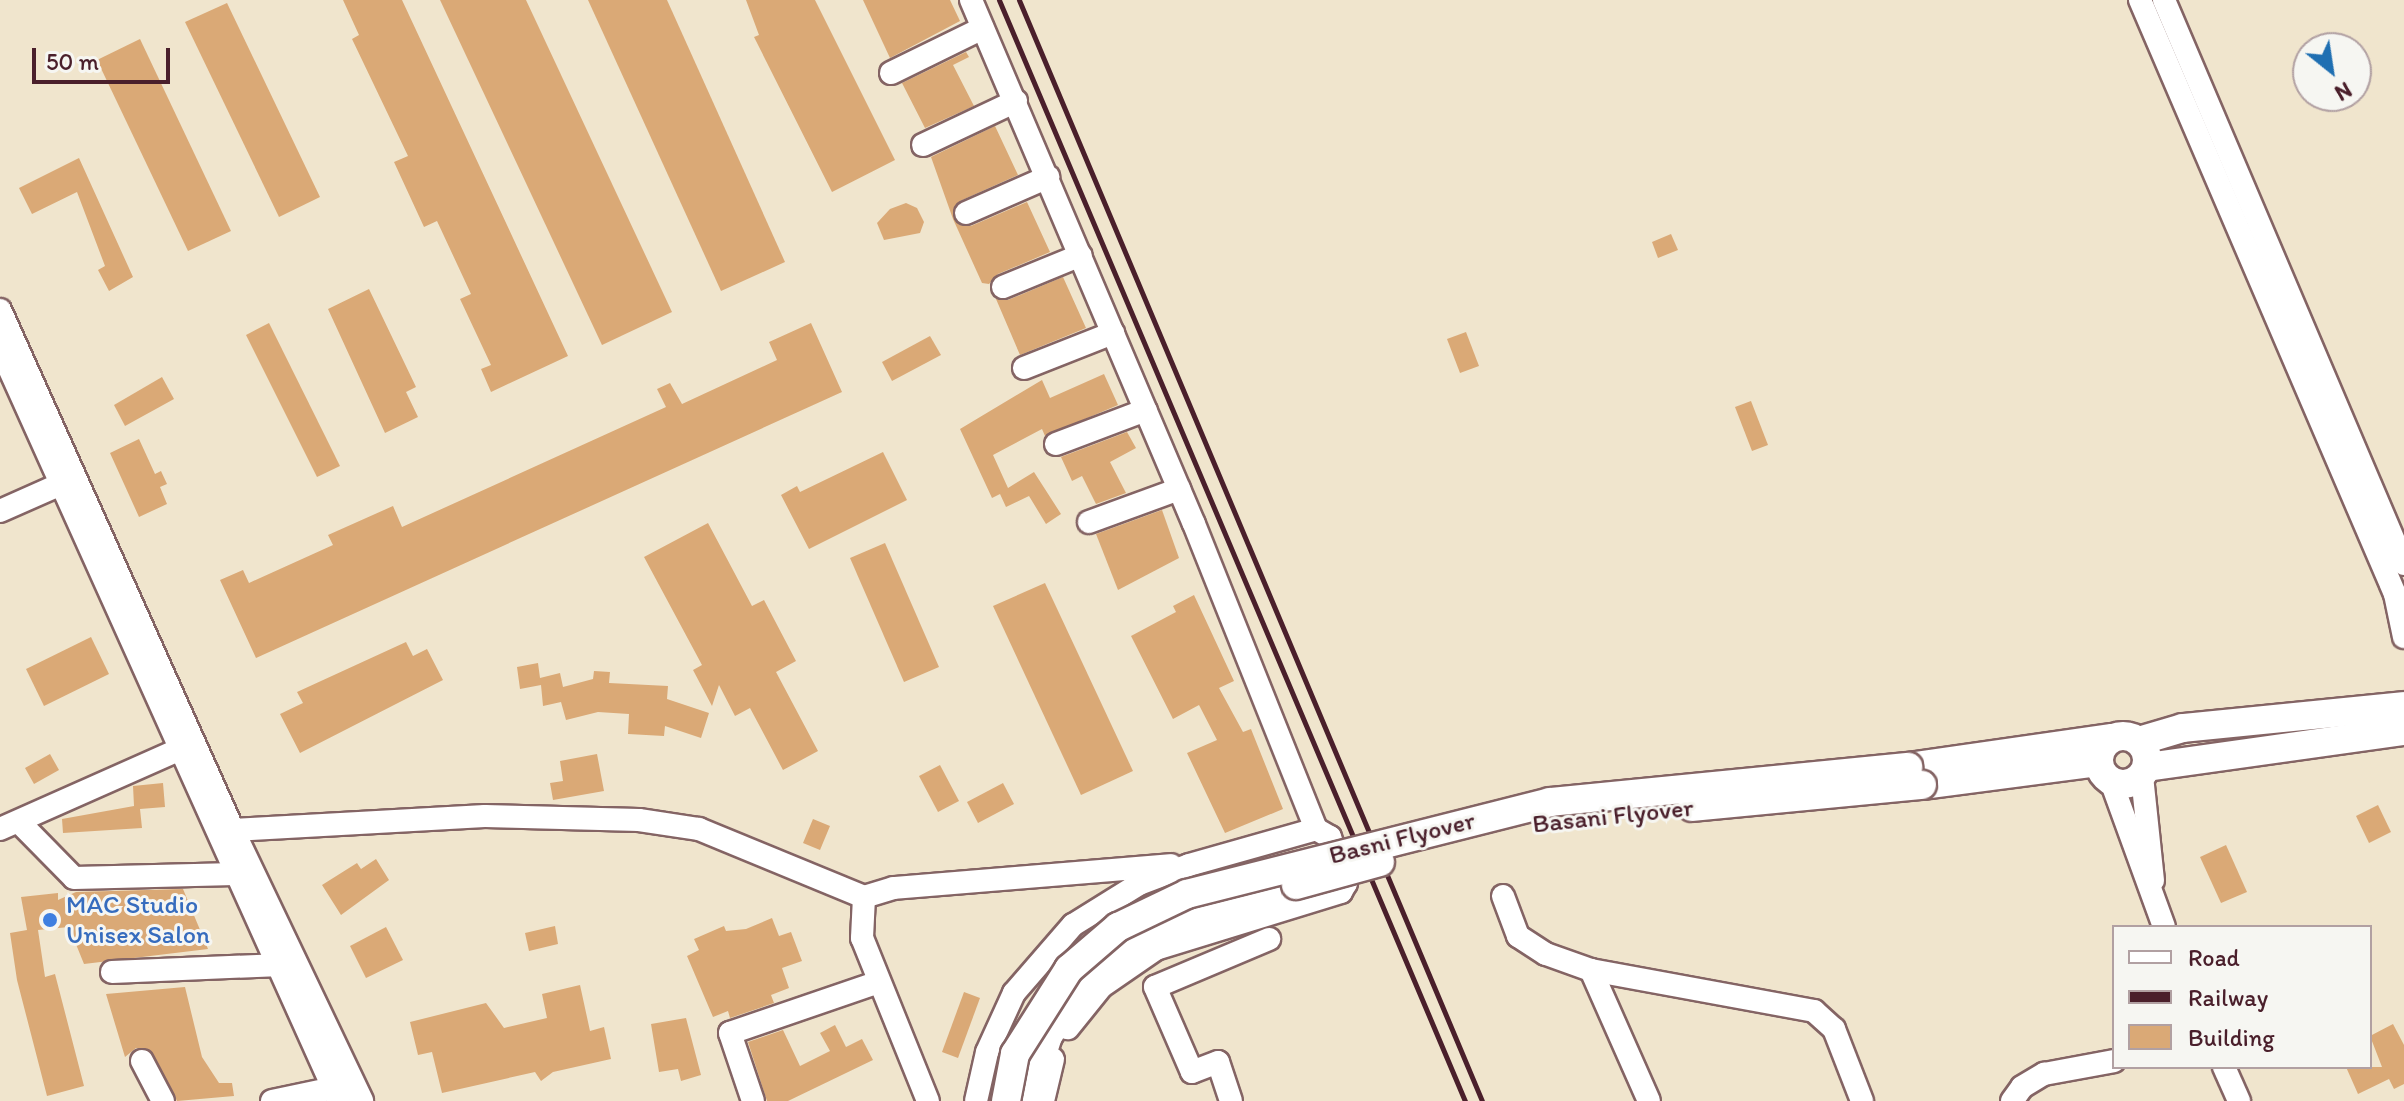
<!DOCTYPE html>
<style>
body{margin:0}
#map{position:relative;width:2404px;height:1101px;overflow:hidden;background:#f0e5cd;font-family:Itim,sans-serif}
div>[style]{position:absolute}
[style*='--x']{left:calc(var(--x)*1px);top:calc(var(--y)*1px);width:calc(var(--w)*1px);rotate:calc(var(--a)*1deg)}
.building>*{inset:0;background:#daa976}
.roads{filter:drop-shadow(2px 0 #846464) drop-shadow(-2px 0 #846464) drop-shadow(0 2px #846464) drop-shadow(0 -2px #846464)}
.minor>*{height:22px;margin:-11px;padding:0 11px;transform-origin:11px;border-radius:11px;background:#fff}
.major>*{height:28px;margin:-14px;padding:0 14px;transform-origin:14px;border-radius:14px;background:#fff}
.major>.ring{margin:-14px;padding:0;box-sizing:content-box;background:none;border:28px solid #fff;border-radius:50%}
.rail>*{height:5px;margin:-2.5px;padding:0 2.5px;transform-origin:2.5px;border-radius:2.5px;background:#4a1f2b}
.bridges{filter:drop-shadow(2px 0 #846464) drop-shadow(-2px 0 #846464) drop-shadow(0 2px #846464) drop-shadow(0 -2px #846464)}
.major-bridge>*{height:28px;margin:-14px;padding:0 14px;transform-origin:14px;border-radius:14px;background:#fff}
.dots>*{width:22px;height:22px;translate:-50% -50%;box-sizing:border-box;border:4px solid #f6f6f2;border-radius:50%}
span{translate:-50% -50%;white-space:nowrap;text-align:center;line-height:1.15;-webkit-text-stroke:6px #f6f6f2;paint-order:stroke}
.street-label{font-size:26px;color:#4a1f2b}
.shop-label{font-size:26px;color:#366cbe}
.left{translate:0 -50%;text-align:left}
.legend{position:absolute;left:2112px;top:925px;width:260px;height:144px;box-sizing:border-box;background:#f6f6f2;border:2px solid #b1a0a2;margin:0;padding:10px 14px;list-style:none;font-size:24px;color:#4a1f2b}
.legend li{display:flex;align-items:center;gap:16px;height:40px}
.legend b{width:40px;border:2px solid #b1a0a2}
.north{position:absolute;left:2292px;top:32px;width:80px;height:80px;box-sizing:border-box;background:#f6f6f2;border:2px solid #b1a0a2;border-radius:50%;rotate:150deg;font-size:22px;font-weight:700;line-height:32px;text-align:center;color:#4a1f2b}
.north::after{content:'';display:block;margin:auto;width:28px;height:36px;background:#1f6fb2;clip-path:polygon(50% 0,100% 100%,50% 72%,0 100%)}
.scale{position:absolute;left:32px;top:48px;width:138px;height:36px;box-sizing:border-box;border:4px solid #4a1f2b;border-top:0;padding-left:10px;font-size:24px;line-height:28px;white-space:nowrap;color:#4a1f2b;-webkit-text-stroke:6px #f6f6f2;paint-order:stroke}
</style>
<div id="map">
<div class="building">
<i style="clip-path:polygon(343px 0,402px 0,568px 356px,491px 392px,481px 369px,491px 365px,460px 299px,471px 294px,437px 221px,424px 227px,394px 162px,408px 156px,352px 39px,359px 35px)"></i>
<i style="clip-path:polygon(440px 0,526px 0,672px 312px,602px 345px)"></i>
<i style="clip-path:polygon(588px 0,667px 0,785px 262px,721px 291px)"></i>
<i style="clip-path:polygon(746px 0,815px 0,895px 160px,832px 192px,754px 37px,759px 35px)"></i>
<i style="clip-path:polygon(863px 0,950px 0,960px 21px,890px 58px)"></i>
<i style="clip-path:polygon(227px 3px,320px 197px,279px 217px,185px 22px)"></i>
<i style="clip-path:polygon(140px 39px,231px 231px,188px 251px,97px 60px)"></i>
<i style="clip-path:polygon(966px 52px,969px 57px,953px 65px,974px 106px,925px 128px,902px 83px)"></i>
<i style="clip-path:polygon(995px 126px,1018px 175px,960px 201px,954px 219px,971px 226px,1027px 202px,1050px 252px,998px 274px,989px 284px,982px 283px,953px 219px,931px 157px)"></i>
<i style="clip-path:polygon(79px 158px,133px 277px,109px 291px,98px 270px,105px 266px,77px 192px,32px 214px,19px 188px)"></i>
<i style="clip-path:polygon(906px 203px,917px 208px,924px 222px,920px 233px,884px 240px,877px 223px,890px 209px)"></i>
<i style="clip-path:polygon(1671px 234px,1678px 250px,1658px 258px,1652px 242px)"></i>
<i style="clip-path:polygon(1063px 277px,1086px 328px,1020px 355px,996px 299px,1008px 300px)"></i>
<i style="clip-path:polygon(369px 289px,416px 387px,406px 392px,418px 417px,385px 433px,328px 309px)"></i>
<i style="clip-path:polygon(269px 323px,340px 466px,317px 477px,246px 335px)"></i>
<i style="clip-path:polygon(811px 323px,842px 392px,256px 658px,220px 580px,243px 570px,249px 583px,333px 545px,328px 535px,393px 506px,402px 527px,666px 407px,657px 389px,670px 383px,682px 404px,777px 360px,769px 342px)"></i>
<i style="clip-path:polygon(1466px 332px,1479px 366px,1460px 373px,1447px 339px)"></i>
<i style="clip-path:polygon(930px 336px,941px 355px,892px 381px,882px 362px)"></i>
<i style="clip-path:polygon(1104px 374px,1118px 405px,1045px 436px,1042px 429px,993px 455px,1008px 488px,1034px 472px,1061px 514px,1046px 524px,1029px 496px,1006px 507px,1000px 494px,992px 498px,960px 429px,1042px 380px,1050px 398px)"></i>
<i style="clip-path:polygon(162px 377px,174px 399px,125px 426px,114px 405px)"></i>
<i style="clip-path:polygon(1751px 401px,1768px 445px,1752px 451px,1735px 407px)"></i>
<i style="clip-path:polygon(1127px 432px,1136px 448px,1110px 462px,1126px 493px,1096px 504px,1082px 476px,1072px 481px,1061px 457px)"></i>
<i style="clip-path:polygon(139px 439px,155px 474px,161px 471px,167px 484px,160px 487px,167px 504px,139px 517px,110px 453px)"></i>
<i style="clip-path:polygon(883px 452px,907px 500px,809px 549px,781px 495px,797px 486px,800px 492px)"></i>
<i style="clip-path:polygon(1162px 510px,1179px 558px,1118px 590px,1096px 534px)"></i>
<i style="clip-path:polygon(708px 523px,752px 606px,764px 600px,796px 661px,776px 672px,818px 751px,783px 770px,750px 708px,735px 716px,719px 685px,712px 706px,693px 670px,702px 665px,644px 557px)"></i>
<i style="clip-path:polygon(885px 543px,939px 667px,904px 682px,850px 558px)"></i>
<i style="clip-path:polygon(1045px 583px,1133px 771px,1081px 795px,993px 606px)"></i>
<i style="clip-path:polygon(1194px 595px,1234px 681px,1219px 688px,1243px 732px,1251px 729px,1283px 809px,1225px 833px,1187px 753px,1217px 740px,1199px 705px,1173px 719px,1131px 636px,1176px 612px,1173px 606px)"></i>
<i style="clip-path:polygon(91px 637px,109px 674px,44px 706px,26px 669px)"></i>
<i style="clip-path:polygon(406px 642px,413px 656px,427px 649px,443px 680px,300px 753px,280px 714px,303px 703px,297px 692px)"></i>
<i style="clip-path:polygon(538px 663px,540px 678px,560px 673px,563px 687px,593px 679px,594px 671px,610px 672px,609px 683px,668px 686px,667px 699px,709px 713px,701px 738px,665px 726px,664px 736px,628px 734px,629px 714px,598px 712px,566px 720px,561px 702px,543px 706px,541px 685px,520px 689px,517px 667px)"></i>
<i style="clip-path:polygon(50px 754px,59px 770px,34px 784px,25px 768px)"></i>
<i style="clip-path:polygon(597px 754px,604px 791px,553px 800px,550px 783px,563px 781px,560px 761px)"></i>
<i style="clip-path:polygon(940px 765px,959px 801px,938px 812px,919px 776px)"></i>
<i style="clip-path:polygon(163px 783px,165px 807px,140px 809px,142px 828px,63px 833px,62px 819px,134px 806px,133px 786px)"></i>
<i style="clip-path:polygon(1003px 783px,1014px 804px,978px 823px,967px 802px)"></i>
<i style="clip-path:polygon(2378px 805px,2391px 832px,2369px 843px,2356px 816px)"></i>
<i style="clip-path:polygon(813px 819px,830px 826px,820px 850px,803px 843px)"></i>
<i style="clip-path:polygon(2226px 845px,2247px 892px,2221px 903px,2200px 857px)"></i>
<i style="clip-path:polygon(376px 859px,389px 880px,341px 915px,322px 885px,357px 863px,361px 869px)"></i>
<i style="clip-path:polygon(183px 889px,208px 949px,84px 964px,69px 927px,38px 930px,45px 977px,55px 974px,84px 1086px,47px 1096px,17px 980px,10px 933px,27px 930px,21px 897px,58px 893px,58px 900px,76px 892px)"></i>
<i style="clip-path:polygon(772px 918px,779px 936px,791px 932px,802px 961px,782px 968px,789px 988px,771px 995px,774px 1003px,730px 1018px,728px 1011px,713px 1017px,687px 956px,699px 950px,694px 939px,724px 926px,726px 931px,746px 929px)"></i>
<i style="clip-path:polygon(555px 926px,558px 944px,529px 951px,525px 933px)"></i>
<i style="clip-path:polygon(386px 927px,403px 960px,366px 978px,350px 946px)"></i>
<i style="clip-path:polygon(580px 985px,590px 1031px,604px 1027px,611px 1059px,553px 1072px,541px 1081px,535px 1072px,442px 1093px,432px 1052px,418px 1055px,410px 1022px,486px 1003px,504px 1028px,547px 1018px,542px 994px)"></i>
<i style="clip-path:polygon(185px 987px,202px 1057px,219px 1083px,232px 1083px,234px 1096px,177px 1101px,150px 1050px,136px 1048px,125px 1057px,106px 994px)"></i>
<i style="clip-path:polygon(964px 992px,980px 998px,958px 1058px,942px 1052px)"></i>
<i style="clip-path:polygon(686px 1018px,701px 1075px,681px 1081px,678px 1069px,659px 1072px,651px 1024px)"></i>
<i style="clip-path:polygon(2393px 1024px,2404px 1045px,2404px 1084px,2394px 1089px,2389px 1079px,2358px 1094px,2346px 1067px,2382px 1067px,2370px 1036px)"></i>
<i style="clip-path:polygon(835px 1025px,846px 1047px,862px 1039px,873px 1060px,788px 1101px,767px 1101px,748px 1042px,783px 1030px,800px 1066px,830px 1051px,820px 1033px)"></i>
</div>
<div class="roads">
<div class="minor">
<i style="--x:971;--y:0;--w:569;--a:66.95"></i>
<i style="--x:1194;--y:524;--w:328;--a:68.2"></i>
<i style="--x:2140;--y:0;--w:646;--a:66.77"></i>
<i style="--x:2395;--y:594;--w:44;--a:78.2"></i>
<i style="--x:2164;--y:0;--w:613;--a:66.95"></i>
<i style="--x:891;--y:73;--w:102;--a:-26.1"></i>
<i style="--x:923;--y:145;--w:103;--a:-25.3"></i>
<i style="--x:966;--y:213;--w:90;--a:-23.7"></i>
<i style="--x:1003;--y:287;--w:84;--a:-22.3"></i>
<i style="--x:0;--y:310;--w:570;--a:65.86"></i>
<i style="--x:233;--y:830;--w:300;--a:64.5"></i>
<i style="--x:0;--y:348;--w:826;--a:65.76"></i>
<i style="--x:1024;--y:368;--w:96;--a:-21.5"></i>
<i style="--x:1056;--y:444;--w:96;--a:-20.7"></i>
<i style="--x:0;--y:511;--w:67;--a:-23.9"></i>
<i style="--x:1089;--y:522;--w:96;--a:-20.1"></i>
<i style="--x:2142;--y:776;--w:105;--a:84"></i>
<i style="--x:2111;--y:781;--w:155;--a:70"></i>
<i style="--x:19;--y:822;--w:78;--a:45.5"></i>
<i style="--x:74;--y:878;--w:161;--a:-1.4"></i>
<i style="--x:0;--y:829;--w:210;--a:-23.9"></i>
<i style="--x:233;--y:830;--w:252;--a:-3.2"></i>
<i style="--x:485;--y:816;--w:154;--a:1.5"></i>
<i style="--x:639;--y:820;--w:61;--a:8.5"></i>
<i style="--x:699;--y:829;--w:178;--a:22.4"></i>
<i style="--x:1503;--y:896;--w:43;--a:69.4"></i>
<i style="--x:1518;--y:936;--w:33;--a:33"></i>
<i style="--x:1546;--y:954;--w:48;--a:19.6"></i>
<i style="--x:1591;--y:970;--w:227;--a:10.4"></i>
<i style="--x:1814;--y:1011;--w:27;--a:42"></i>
<i style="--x:1834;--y:1029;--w:77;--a:68.7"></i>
<i style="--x:1591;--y:970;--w:143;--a:66.1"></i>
<i style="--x:112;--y:972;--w:169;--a:-2.4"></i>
<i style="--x:142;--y:1061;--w:45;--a:62.3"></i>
<i style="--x:2224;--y:1067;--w:37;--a:66"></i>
<i style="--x:272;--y:1101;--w:63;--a:-11.8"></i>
<i style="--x:753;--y:1101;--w:72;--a:-108.7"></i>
<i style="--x:730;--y:1033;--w:157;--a:-18.9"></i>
<i style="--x:928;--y:1101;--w:176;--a:-112"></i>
<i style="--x:862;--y:938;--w:41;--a:-87.2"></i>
<i style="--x:864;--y:897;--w:31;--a:-17"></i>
<i style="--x:894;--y:888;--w:278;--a:-4.7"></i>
<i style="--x:976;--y:1101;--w:50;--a:-77.3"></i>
<i style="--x:987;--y:1052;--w:65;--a:-65.4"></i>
<i style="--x:1014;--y:993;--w:90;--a:-49.1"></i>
<i style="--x:1073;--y:925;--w:78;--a:-31.8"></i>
<i style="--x:1139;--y:884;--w:53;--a:-20.8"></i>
<i style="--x:1189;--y:865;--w:132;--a:-15.8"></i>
<i style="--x:1316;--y:829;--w:16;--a:30"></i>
<i style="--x:1330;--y:837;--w:49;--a:70.8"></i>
<i style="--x:1346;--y:883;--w:10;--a:119"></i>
<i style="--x:1341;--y:892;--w:194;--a:162.9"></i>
<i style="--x:1156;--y:949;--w:67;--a:145.4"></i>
<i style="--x:1101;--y:987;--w:53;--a:128.8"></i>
<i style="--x:1043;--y:1101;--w:43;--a:-76.6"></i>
<i style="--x:1231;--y:1101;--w:41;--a:-108.4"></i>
<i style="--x:1218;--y:1062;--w:28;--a:159"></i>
<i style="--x:1192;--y:1072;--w:93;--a:-113.5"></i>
<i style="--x:1155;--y:987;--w:124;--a:-22.8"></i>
<i style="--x:2012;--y:1101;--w:17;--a:-54"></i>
<i style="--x:2022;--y:1087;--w:26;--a:-31"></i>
<i style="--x:2044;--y:1074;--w:71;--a:-10.5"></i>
</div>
<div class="major">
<i class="ring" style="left:2099px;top:736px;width:20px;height:20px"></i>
<i style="--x:2139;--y:741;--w:46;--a:-16.5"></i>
<i style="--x:2183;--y:728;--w:222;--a:-5.7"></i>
<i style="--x:1908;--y:767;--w:206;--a:-8.1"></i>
<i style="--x:2147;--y:767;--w:260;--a:-8"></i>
<i style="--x:1922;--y:785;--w:177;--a:-7.4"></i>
<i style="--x:1027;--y:1101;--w:68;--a:-72.1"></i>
<i style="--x:1048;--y:1036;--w:54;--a:-57.8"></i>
<i style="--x:1077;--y:990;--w:28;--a:-44"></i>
<i style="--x:1097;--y:971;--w:65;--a:-35.6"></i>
<i style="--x:1150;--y:933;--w:44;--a:-25.4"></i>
<i style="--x:1190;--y:914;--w:110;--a:-15.3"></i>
</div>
</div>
<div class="rail">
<i style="--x:999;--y:0;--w:1196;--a:67.06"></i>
<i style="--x:1019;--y:0;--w:1194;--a:67.19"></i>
</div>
<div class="bridges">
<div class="major-bridge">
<i style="--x:1692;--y:807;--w:231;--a:-5.5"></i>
<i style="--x:1296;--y:885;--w:87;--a:-15.3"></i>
<i style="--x:1006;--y:1101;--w:48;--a:-79.2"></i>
<i style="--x:1015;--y:1054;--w:101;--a:-57.6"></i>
<i style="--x:1069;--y:969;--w:65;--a:-40.6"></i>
<i style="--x:1118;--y:927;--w:76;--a:-25.6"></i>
<i style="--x:1187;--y:894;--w:374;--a:-14.2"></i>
<i style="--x:1550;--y:802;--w:360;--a:-5.6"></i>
</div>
</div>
<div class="dots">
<i style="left:50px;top:920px;background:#3f7fe0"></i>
</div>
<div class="street-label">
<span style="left:1613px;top:816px;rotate:-6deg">Basani Flyover</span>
<span style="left:1402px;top:838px;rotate:-14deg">Basni Flyover</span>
</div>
<div class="shop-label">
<span class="left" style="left:66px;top:920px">MAC Studio<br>Unisex Salon</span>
</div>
<ul class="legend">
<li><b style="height:10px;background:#fff"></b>Road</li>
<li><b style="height:10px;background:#4a1f2b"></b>Railway</li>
<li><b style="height:22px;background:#daa976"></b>Building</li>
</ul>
<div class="north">N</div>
<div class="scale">50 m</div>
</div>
